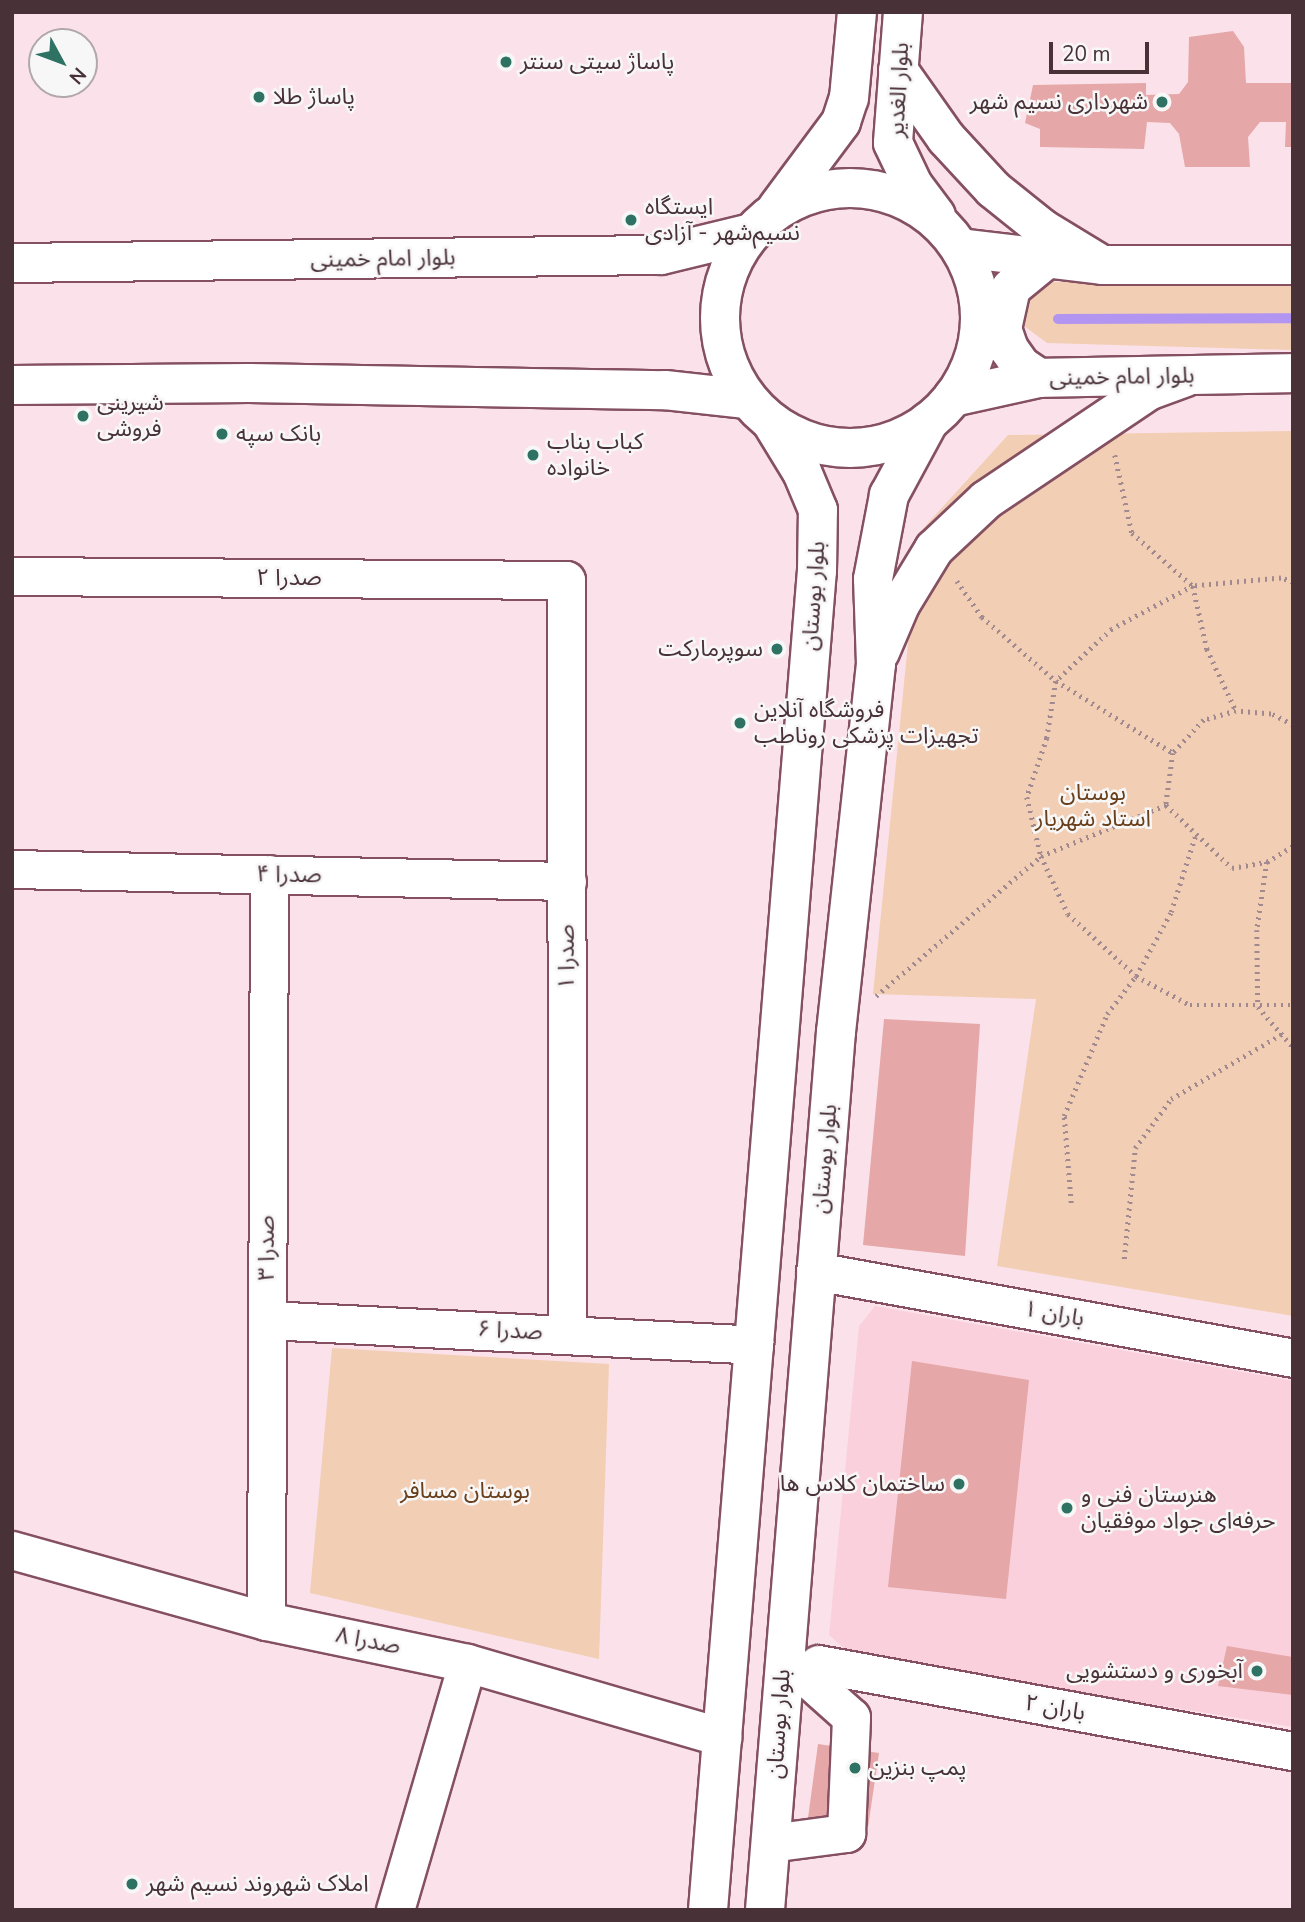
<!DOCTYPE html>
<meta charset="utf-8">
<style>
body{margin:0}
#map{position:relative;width:1305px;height:1922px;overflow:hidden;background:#fbe2ea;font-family:"Nunito Sans","Noto Sans Arabic",sans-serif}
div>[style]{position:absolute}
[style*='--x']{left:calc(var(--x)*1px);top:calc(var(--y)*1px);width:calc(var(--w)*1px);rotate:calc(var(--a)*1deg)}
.built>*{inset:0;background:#fad0dc}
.green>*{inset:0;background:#f2ceb4}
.stream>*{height:10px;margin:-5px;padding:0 5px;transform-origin:5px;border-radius:5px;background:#b295f0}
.building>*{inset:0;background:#e5a7a8}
.path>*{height:4.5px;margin-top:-2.25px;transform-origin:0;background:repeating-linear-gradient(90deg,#a18990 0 2px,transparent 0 7px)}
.roads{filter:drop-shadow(2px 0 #845062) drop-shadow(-2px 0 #845062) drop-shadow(0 2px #845062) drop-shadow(0 -2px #845062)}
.minor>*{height:37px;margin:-18.5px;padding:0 18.5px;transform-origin:18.5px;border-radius:18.5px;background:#fff}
.major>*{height:38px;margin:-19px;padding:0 19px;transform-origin:19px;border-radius:19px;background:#fff}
.major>.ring{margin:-19px;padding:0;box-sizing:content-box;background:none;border:38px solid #fff;border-radius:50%}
.dots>*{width:19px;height:19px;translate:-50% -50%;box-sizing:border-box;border:4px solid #f7f7f7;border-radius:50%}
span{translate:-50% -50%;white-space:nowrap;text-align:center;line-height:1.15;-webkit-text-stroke:5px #f7f7f7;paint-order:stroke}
.poi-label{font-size:23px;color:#493138}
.left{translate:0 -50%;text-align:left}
.right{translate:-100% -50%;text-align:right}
.street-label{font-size:23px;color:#493138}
.park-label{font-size:23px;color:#693e1a}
.frame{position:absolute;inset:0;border:14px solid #493138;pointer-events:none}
.north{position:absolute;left:28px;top:28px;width:70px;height:70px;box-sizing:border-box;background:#f7f7f7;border:2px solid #b1a8ab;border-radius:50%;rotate:131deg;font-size:19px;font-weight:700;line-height:28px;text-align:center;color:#493138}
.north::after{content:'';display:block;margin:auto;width:24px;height:32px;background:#2e7264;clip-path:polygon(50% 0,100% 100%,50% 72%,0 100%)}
.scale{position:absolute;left:1049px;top:42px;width:100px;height:32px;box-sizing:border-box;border:4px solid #493138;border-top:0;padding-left:9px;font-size:21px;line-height:24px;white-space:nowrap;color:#493138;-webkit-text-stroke:5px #f7f7f7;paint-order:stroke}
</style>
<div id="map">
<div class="built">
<i style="clip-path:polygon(875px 1306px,1293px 1381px,1293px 1727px,853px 1656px,829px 1635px,859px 1326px)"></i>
</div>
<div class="green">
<i style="clip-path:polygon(1047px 282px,1293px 283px,1293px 350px,1047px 343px,1024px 326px,1022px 303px)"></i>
<i style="clip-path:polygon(1293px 431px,1293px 1316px,997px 1266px,1036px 999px,873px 994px,919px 533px,1008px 435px)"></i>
<i style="clip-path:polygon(332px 1348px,609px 1364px,599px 1659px,310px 1593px)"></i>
</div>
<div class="stream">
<i style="--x:1058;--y:319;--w:235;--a:-0.2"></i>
</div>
<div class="building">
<i style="clip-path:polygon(1233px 31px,1244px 47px,1246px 83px,1293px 83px,1293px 147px,1285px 147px,1286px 122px,1260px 122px,1248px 137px,1250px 167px,1185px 167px,1179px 134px,1170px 123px,1147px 122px,1144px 149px,1040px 147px,1040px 129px,1025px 123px,1033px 85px,1146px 83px,1146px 95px,1179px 94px,1188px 82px,1189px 37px)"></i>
<i style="clip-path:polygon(884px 1019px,980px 1024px,965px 1256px,863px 1245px)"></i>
<i style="clip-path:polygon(912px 1361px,1029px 1380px,1006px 1599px,888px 1587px)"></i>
<i style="clip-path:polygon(1227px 1646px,1293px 1657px,1293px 1695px,1218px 1686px)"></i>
<i style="clip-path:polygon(818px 1744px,879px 1753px,868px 1827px,808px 1818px)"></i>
</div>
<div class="path">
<i style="--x:1115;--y:455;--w:80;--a:77.7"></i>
<i style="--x:1132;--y:533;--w:81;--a:41"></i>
<i style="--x:1193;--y:586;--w:65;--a:77.5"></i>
<i style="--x:1207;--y:649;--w:68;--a:64.9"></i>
<i style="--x:957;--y:581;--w:44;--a:55.2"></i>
<i style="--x:982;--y:617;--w:98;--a:40.9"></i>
<i style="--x:1056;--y:681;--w:137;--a:31.6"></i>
<i style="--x:1293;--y:582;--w:13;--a:-162"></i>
<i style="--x:1281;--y:578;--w:88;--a:174.8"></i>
<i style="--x:1193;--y:586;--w:92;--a:152"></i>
<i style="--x:1112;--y:629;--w:76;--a:137.1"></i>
<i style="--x:1056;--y:681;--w:58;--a:99"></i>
<i style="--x:1047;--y:738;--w:62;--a:108.7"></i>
<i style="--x:1027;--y:797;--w:61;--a:76.7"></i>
<i style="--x:1041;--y:856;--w:64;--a:65"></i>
<i style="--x:1068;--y:914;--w:92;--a:42.4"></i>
<i style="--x:1136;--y:976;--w:61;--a:28.2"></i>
<i style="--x:1190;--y:1005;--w:103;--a:0"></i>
<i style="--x:1293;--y:725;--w:25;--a:-153"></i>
<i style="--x:1271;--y:714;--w:35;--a:-175"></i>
<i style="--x:1236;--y:711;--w:33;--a:164"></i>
<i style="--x:1204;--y:720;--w:45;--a:133.2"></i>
<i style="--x:1173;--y:753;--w:52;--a:97.7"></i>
<i style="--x:1166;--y:805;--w:91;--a:43.7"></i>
<i style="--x:1232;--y:868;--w:36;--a:-10"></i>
<i style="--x:1267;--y:862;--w:31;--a:-32"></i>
<i style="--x:1267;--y:862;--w:69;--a:98.4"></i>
<i style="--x:1257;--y:930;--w:77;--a:89.3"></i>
<i style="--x:1258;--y:1007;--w:53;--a:48.8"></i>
<i style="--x:876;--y:996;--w:216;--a:-40.3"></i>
<i style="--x:1041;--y:856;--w:135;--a:-22.2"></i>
<i style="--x:1071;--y:1203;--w:87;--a:-94.6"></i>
<i style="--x:1064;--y:1116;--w:111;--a:-67.1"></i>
<i style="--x:1107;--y:1014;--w:48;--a:-52.7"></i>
<i style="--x:1136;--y:976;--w:73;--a:-61.3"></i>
<i style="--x:1171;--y:912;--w:79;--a:-72.3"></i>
<i style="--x:1124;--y:1259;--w:112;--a:-84.3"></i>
<i style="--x:1135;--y:1148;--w:61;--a:-53.7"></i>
<i style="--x:1171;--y:1099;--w:129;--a:-30.4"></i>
</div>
<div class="roads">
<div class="minor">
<i style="--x:12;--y:576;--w:554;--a:0.41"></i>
<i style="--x:566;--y:580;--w:754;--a:89.92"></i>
<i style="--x:12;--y:869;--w:555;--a:1.24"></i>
<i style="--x:815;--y:1271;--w:486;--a:10.3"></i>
<i style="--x:267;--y:1320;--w:488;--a:2.9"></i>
<i style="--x:12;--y:1550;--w:264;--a:15.6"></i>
<i style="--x:266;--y:1621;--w:205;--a:11.8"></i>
<i style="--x:467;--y:1663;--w:266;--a:16.2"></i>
<i style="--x:266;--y:1621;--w:747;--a:-89.77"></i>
<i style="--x:818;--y:1664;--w:483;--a:10.4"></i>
<i style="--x:770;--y:1843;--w:77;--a:-7.5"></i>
<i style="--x:846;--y:1833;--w:116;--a:-87.5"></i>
<i style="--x:851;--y:1717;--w:86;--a:-138.3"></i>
<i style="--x:395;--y:1910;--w:257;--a:-73.7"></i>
</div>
<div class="major">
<i style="--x:903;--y:12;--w:131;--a:94.4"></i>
<i style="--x:893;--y:143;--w:47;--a:64.5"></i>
<i style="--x:913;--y:185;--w:38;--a:53"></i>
<i style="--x:898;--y:70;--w:83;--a:54.8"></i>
<i style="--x:946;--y:138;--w:69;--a:47.3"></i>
<i style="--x:993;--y:189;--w:64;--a:38.7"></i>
<i style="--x:1043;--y:229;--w:63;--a:31.4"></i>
<i class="ring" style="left:720px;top:188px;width:222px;height:222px"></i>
<i style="--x:777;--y:208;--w:107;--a:-53.3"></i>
<i style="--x:841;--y:122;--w:25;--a:-72"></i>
<i style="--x:849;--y:98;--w:86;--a:-84.7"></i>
<i style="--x:960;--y:248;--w:143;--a:6.8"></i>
<i style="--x:1102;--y:265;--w:191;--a:0"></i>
<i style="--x:12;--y:263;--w:649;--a:-0.71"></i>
<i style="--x:661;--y:255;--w:93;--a:-13.7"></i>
<i style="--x:1039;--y:378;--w:22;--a:-146"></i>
<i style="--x:1021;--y:366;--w:21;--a:-125"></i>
<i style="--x:1009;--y:349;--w:21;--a:-109"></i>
<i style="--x:1002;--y:329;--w:42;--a:-77.6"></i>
<i style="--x:1011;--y:288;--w:43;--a:-39.3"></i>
<i style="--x:12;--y:385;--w:237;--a:-0.5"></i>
<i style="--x:249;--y:383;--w:416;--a:1"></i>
<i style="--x:665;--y:390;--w:82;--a:6.3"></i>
<i style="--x:953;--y:397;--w:88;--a:-12.5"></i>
<i style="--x:1039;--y:378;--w:254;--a:-1.1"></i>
<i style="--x:880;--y:652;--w:51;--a:-66.9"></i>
<i style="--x:900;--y:605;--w:66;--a:-58.7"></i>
<i style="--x:934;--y:549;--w:71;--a:-43.3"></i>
<i style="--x:986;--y:500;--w:195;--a:-33.9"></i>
<i style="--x:1148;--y:391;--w:40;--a:-20.2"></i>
<i style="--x:708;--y:1910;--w:1343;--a:-85.35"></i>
<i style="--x:817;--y:571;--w:61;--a:-89.1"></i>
<i style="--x:818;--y:510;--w:41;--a:-112.8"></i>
<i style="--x:802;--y:472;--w:57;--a:-121.5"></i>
<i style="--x:765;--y:1910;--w:881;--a:-85.38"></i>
<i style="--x:836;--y:1032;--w:370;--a:-83.8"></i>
<i style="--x:876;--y:664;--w:85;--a:-92"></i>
<i style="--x:873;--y:579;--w:86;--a:-79.2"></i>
<i style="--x:889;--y:495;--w:84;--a:-61.6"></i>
</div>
</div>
<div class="dots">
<i style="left:506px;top:62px;background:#2e7264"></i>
<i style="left:259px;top:97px;background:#2e7264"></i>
<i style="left:1162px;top:102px;background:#2e7264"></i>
<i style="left:631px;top:220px;background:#2e7264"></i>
<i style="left:83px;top:416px;background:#2e7264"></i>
<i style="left:222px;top:434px;background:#2e7264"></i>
<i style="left:533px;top:455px;background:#2e7264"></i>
<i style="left:777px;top:649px;background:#2e7264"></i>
<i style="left:740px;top:723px;background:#2e7264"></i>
<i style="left:959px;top:1484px;background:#2e7264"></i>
<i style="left:1067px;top:1508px;background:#2e7264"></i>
<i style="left:1257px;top:1671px;background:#2e7264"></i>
<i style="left:855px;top:1768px;background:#2e7264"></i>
<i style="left:132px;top:1884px;background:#2e7264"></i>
</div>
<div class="poi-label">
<span class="left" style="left:520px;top:62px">پاساژ سیتی سنتر</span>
<span class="left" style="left:273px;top:97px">پاساژ طلا</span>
<span class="right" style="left:1148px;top:102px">شهرداری نسیم شهر</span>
<span class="left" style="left:645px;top:220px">ایستگاه<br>نسیم‌شهر - آزادی</span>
<span class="left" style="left:97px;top:416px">شیرینی<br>فروشی</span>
<span class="left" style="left:236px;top:434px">بانک سپه</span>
<span class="left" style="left:547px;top:455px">کباب بناب<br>خانواده</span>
<span class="right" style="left:763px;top:649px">سوپرمارکت</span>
<span class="left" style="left:754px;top:723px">فروشگاه آنلاین<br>تجهیزات پزشکی روناطب</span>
<span class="right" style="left:945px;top:1484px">ساختمان کلاس ها</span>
<span class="left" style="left:1081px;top:1508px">هنرستان فنی و<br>حرفه‌ای جواد موفقیان</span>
<span class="right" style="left:1243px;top:1671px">آبخوری و دستشویی</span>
<span class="left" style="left:869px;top:1768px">پمپ بنزین</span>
<span class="left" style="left:146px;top:1884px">املاک شهروند نسیم شهر</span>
</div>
<div class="street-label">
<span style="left:899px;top:90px;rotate:-87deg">بلوار الغدیر</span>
<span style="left:383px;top:259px;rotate:-1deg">بلوار امام خمینی</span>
<span style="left:1122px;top:377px;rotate:-1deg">بلوار امام خمینی</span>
<span style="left:289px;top:578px">صدرا ۲</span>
<span style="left:814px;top:596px;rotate:-86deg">بلوار بوستان</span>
<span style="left:289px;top:875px;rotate:1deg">صدرا ۴</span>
<span style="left:567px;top:957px;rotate:-90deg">صدرا ۱</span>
<span style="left:825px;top:1159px;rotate:-85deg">بلوار بوستان</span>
<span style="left:267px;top:1248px;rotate:-90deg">صدرا ۳</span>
<span style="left:1054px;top:1314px;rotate:10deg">باران ۱</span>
<span style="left:510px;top:1331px;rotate:3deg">صدرا ۶</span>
<span style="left:368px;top:1641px;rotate:11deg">صدرا ۸</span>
<span style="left:1055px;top:1708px;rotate:10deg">باران ۲</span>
<span style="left:779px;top:1724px;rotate:-86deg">بلوار بوستان</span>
</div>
<div class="park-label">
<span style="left:1093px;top:806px">بوستان<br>استاد شهریار</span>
<span style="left:465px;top:1491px">بوستان مسافر</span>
</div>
<div class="frame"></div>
<div class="north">N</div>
<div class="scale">20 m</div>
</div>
